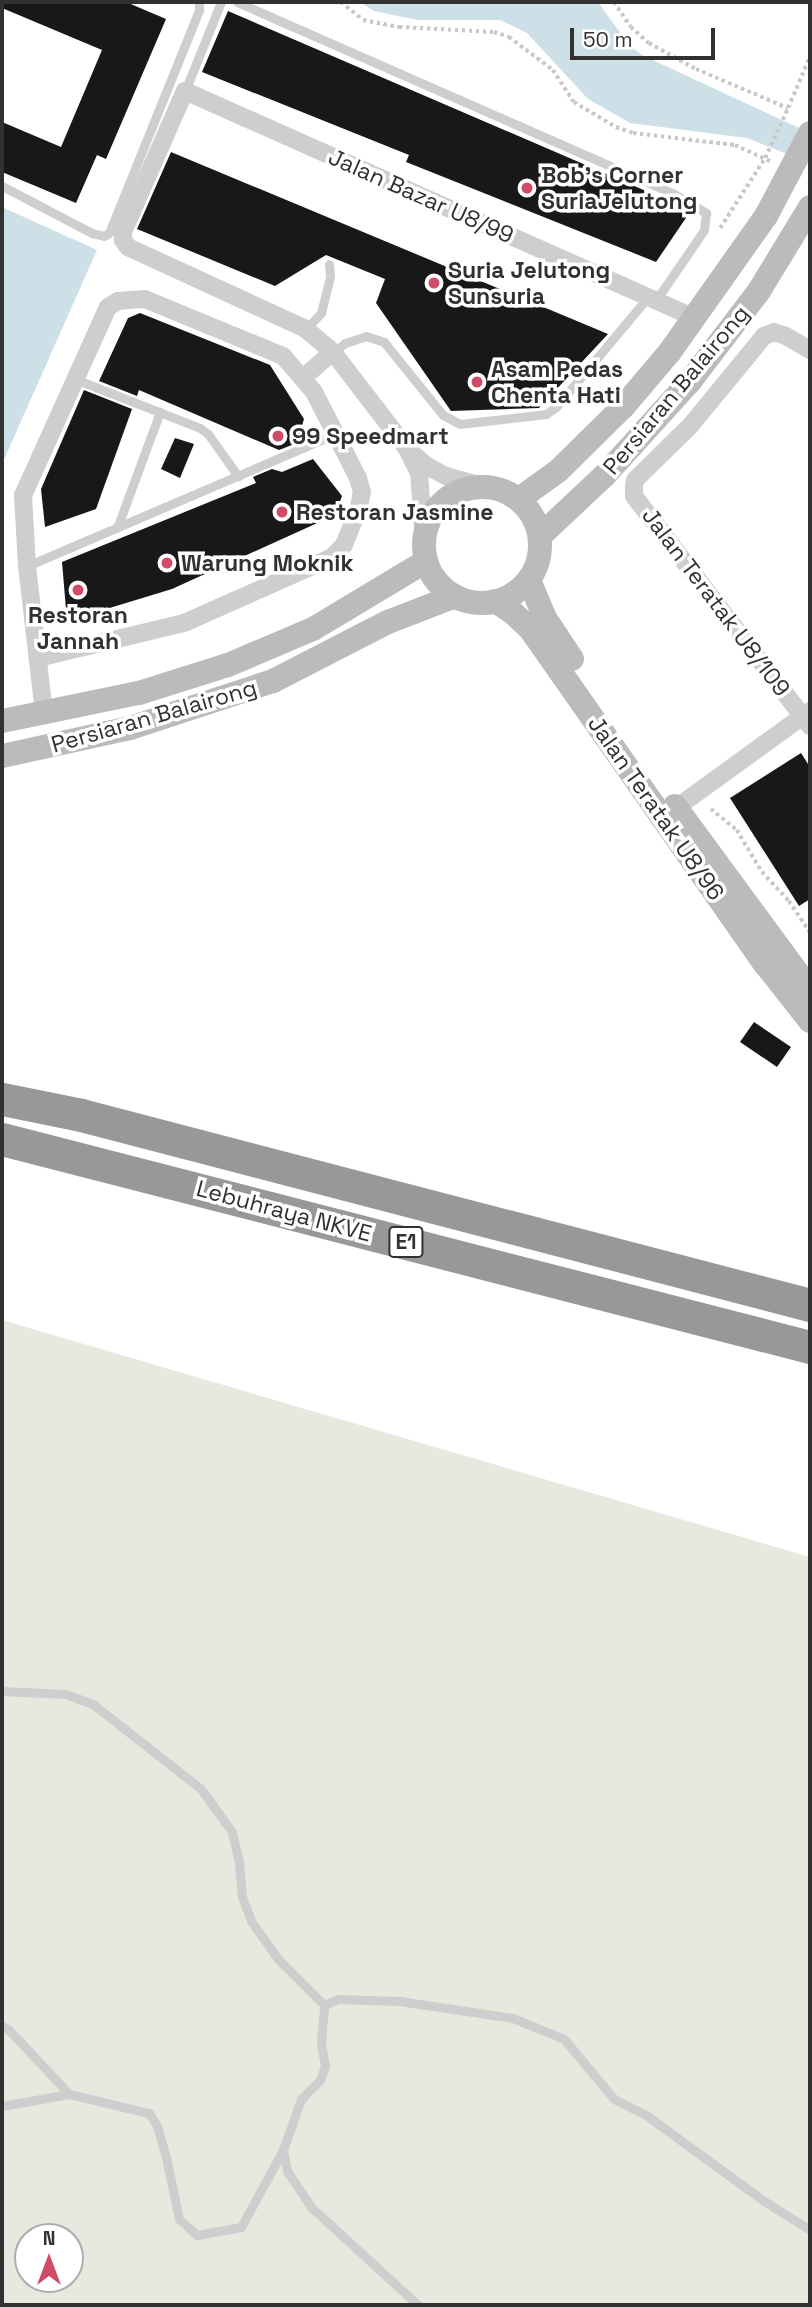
<!DOCTYPE html>
<style>
body{margin:0}
#map{position:relative;width:812px;height:2307px;overflow:hidden;background:#fff;font-family:"Space Grotesk",sans-serif}
div>[style]{position:absolute}
[style*='--x']{left:calc(var(--x)*1px);top:calc(var(--y)*1px);width:calc(var(--w)*1px);rotate:calc(var(--a)*1deg)}
.green>*{inset:0;background:#e5e9de}
.water>*{inset:0;background:#cde0e7}
.building>*{inset:0;background:#181818}
.path>*{height:3.5px;margin-top:-1.75px;transform-origin:0;background:repeating-linear-gradient(90deg,#c8c8c8 0 3.5px,transparent 0 7px)}
.lane>*{height:9px;margin:-4.5px;padding:0 4.5px;transform-origin:4.5px;border-radius:4.5px;background:#cecece}
.street>*{height:18px;margin:-9px;padding:0 9px;transform-origin:9px;border-radius:9px;background:#cecece}
.secondary>*{height:24px;margin:-12px;padding:0 12px;transform-origin:12px;border-radius:12px;background:#bbb}
.secondary>.ring{margin:-12px;padding:0;box-sizing:content-box;background:none;border:24px solid #bbb;border-radius:50%}
.highway>*{height:33px;margin:-16.5px;padding:0 16.5px;transform-origin:16.5px;border-radius:16.5px;background:#989898}
.secondary-bridge>*{height:24px;margin:-12px;padding:0 12px;transform-origin:12px;border-radius:12px;background:#bbb}
.dots>*{width:19px;height:19px;translate:-50% -50%;box-sizing:border-box;border:4px solid #fff;border-radius:50%}
span{translate:-50% -50%;white-space:nowrap;text-align:center;line-height:1.15;-webkit-text-stroke:7px #fff;paint-order:stroke}
.shield-label span{padding:2px 5px;background:#fff;border:2px solid;border-radius:5px;-webkit-text-stroke-width:0}
.shield-label{font-size:21px;color:#313131;font-weight:700}
.poi-label{font-size:23px;color:#313131;font-weight:700}
.left{translate:0 -50%;text-align:left}
.street-label{font-size:23px;color:#313131}
.frame{position:absolute;inset:0;border:4px solid #313131;pointer-events:none}
.north{position:absolute;left:14px;top:2223px;width:70px;height:70px;box-sizing:border-box;background:#fff;border:2px solid #adadad;border-radius:50%;rotate:0deg;font-size:19px;font-weight:700;line-height:28px;text-align:center;color:#313131}
.north::after{content:'';display:block;margin:auto;width:24px;height:32px;background:#d04b65;clip-path:polygon(50% 0,100% 100%,50% 72%,0 100%)}
.scale{position:absolute;left:570px;top:28px;width:145px;height:32px;box-sizing:border-box;border:4px solid #313131;border-top:0;padding-left:9px;font-size:21px;line-height:24px;white-space:nowrap;color:#313131;-webkit-text-stroke:5px #fff;paint-order:stroke}
</style>
<div id="map">
<div class="green">
<i style="clip-path:polygon(evenodd,2px 1320px,810px 1557px,810px 2305px,2px 2305px,2px 1320px,28px 2237px,70px 2237px,70px 2279px,28px 2279px,28px 2237px)"></i>
</div>
<div class="water">
<i style="clip-path:polygon(360px 2px,598px 2px,629px 45px,642px 55px,810px 133px,810px 163px,747px 138px,630px 123px,588px 99px,527px 33px,500px 20px,418px 20px,374px 11px)"></i>
<i style="clip-path:polygon(2px 207px,97px 250px,2px 464px)"></i>
</div>
<div class="building">
<i style="clip-path:polygon(2px 2px,126px 2px,166px 19px,106px 159px,97px 155px,76px 203px,2px 172px,2px 122px,61px 147px,102px 50px,2px 8px)"></i>
<i style="clip-path:polygon(228px 11px,683px 207px,690px 212px,656px 262px,406px 162px,409px 155px,202px 72px)"></i>
<i style="clip-path:polygon(171px 152px,608px 334px,539px 408px,451px 411px,376px 303px,385px 279px,326px 255px,275px 286px,137px 229px)"></i>
<i style="clip-path:polygon(140px 313px,270px 365px,304px 419px,297px 443px,279px 450px,139px 390px,137px 396px,99px 381px,128px 318px)"></i>
<i style="clip-path:polygon(84px 390px,132px 409px,96px 509px,45px 527px,41px 489px)"></i>
<i style="clip-path:polygon(175px 438px,194px 444px,180px 478px,161px 469px)"></i>
<i style="clip-path:polygon(313px 459px,342px 496px,335px 515px,172px 589px,67px 621px,62px 562px,256px 483px,253px 477px,272px 469px,282px 472px)"></i>
<i style="clip-path:polygon(801px 753px,810px 767px,810px 899px,799px 906px,730px 798px)"></i>
<i style="clip-path:polygon(754px 1022px,791px 1047px,777px 1067px,740px 1042px)"></i>
</div>
<div class="path">
<i style="--x:341;--y:2;--w:28;--a:39"></i>
<i style="--x:363;--y:20;--w:37;--a:11"></i>
<i style="--x:399;--y:27;--w:95;--a:3"></i>
<i style="--x:494;--y:32;--w:16;--a:18"></i>
<i style="--x:509;--y:37;--w:55;--a:36.9"></i>
<i style="--x:553;--y:70;--w:38;--a:57"></i>
<i style="--x:574;--y:102;--w:49;--a:30.8"></i>
<i style="--x:616;--y:127;--w:18;--a:19"></i>
<i style="--x:633;--y:133;--w:103;--a:6.7"></i>
<i style="--x:735;--y:145;--w:41;--a:24.7"></i>
<i style="--x:614;--y:2;--w:30;--a:56"></i>
<i style="--x:631;--y:27;--w:24;--a:42"></i>
<i style="--x:649;--y:43;--w:54;--a:29"></i>
<i style="--x:696;--y:69;--w:100;--a:23"></i>
<i style="--x:788;--y:108;--w:56;--a:-67.1"></i>
<i style="--x:720;--y:228;--w:83;--a:-57.3"></i>
<i style="--x:765;--y:158;--w:55;--a:-65.3"></i>
<i style="--x:711;--y:809;--w:33;--a:39"></i>
<i style="--x:737;--y:830;--w:49;--a:59.2"></i>
<i style="--x:762;--y:872;--w:40;--a:47"></i>
<i style="--x:789;--y:901;--w:37;--a:56"></i>
</div>
<div class="lane">
<i style="--x:237;--y:2;--w:476;--a:23.7"></i>
<i style="--x:673;--y:193;--w:39;--a:31"></i>
<i style="--x:706;--y:213;--w:17;--a:97"></i>
<i style="--x:704;--y:230;--w:85;--a:124.4"></i>
<i style="--x:185;--y:91;--w:96;--a:-68"></i>
<i style="--x:2;--y:186;--w:102;--a:27.6"></i>
<i style="--x:92;--y:233;--w:12;--a:14"></i>
<i style="--x:104;--y:236;--w:6;--a:-31"></i>
<i style="--x:109;--y:233;--w:240;--a:-68"></i>
<i style="--x:199;--y:10;--w:8;--a:-90"></i>
<i style="--x:306;--y:329;--w:22;--a:-47"></i>
<i style="--x:321;--y:313;--w:38;--a:-76"></i>
<i style="--x:330;--y:276;--w:12;--a:-95"></i>
<i style="--x:333;--y:352;--w:15;--a:-37"></i>
<i style="--x:345;--y:343;--w:22;--a:-18"></i>
<i style="--x:366;--y:336;--w:19;--a:18"></i>
<i style="--x:384;--y:342;--w:94;--a:51.1"></i>
<i style="--x:443;--y:415;--w:19;--a:28"></i>
<i style="--x:460;--y:424;--w:87;--a:-6.6"></i>
<i style="--x:546;--y:414;--w:12;--a:-35"></i>
<i style="--x:556;--y:407;--w:143;--a:-50.1"></i>
<i style="--x:75;--y:379;--w:134;--a:21.4"></i>
<i style="--x:200;--y:428;--w:10;--a:37"></i>
<i style="--x:208;--y:434;--w:52;--a:54.5"></i>
<i style="--x:117;--y:528;--w:124;--a:-69.7"></i>
<i style="--x:27;--y:566;--w:335;--a:-23.2"></i>
<i style="--x:2;--y:1691;--w:64;--a:2.7"></i>
<i style="--x:66;--y:1694;--w:30;--a:21"></i>
<i style="--x:94;--y:1705;--w:136;--a:38.1"></i>
<i style="--x:201;--y:1789;--w:53;--a:54.2"></i>
<i style="--x:232;--y:1832;--w:31;--a:77"></i>
<i style="--x:239;--y:1862;--w:35;--a:85"></i>
<i style="--x:242;--y:1897;--w:26;--a:69"></i>
<i style="--x:251;--y:1921;--w:47;--a:54.6"></i>
<i style="--x:278;--y:1959;--w:65;--a:45"></i>
<i style="--x:2;--y:2026;--w:8;--a:30"></i>
<i style="--x:9;--y:2030;--w:88;--a:46.8"></i>
<i style="--x:2;--y:2106;--w:68;--a:-10.2"></i>
<i style="--x:69;--y:2094;--w:82;--a:13.4"></i>
<i style="--x:149;--y:2113;--w:15;--a:58"></i>
<i style="--x:157;--y:2126;--w:37;--a:74"></i>
<i style="--x:167;--y:2162;--w:58;--a:78.1"></i>
<i style="--x:179;--y:2219;--w:24;--a:42"></i>
<i style="--x:197;--y:2235;--w:45;--a:-10.3"></i>
<i style="--x:241;--y:2227;--w:88;--a:-61.4"></i>
<i style="--x:283;--y:2150;--w:54;--a:-70.6"></i>
<i style="--x:301;--y:2099;--w:27;--a:-45"></i>
<i style="--x:320;--y:2080;--w:15;--a:-70"></i>
<i style="--x:325;--y:2066;--w:23;--a:-100"></i>
<i style="--x:321;--y:2043;--w:38;--a:-85"></i>
<i style="--x:324;--y:2005;--w:15;--a:-23"></i>
<i style="--x:338;--y:1999;--w:61;--a:1.9"></i>
<i style="--x:399;--y:2001;--w:115;--a:8.5"></i>
<i style="--x:513;--y:2018;--w:55;--a:22.4"></i>
<i style="--x:564;--y:2039;--w:78;--a:50.2"></i>
<i style="--x:614;--y:2099;--w:36;--a:27"></i>
<i style="--x:646;--y:2115;--w:146;--a:36.1"></i>
<i style="--x:764;--y:2201;--w:54;--a:32.2"></i>
<i style="--x:283;--y:2150;--w:21;--a:79"></i>
<i style="--x:287;--y:2171;--w:43;--a:56.3"></i>
<i style="--x:311;--y:2207;--w:145;--a:42.5"></i>
</div>
<div class="street">
<i style="--x:810;--y:350;--w:28;--a:-150"></i>
<i style="--x:786;--y:336;--w:13;--a:-162"></i>
<i style="--x:774;--y:332;--w:11;--a:158"></i>
<i style="--x:764;--y:336;--w:115;--a:129.4"></i>
<i style="--x:691;--y:425;--w:78;--a:135.5"></i>
<i style="--x:635;--y:480;--w:6;--a:99"></i>
<i style="--x:634;--y:486;--w:10;--a:90"></i>
<i style="--x:634;--y:496;--w:290;--a:52.6"></i>
<i style="--x:304;--y:377;--w:38;--a:-41"></i>
<i style="--x:413;--y:454;--w:18;--a:41"></i>
<i style="--x:427;--y:466;--w:21;--a:28"></i>
<i style="--x:446;--y:476;--w:41;--a:15.8"></i>
<i style="--x:424;--y:542;--w:69;--a:-94.1"></i>
<i style="--x:419;--y:473;--w:30;--a:-117"></i>
<i style="--x:405;--y:446;--w:118;--a:-127.5"></i>
<i style="--x:333;--y:352;--w:35;--a:-140"></i>
<i style="--x:306;--y:329;--w:196;--a:-155.3"></i>
<i style="--x:128;--y:247;--w:9;--a:-126"></i>
<i style="--x:123;--y:240;--w:8;--a:-90"></i>
<i style="--x:123;--y:232;--w:154;--a:-66.3"></i>
<i style="--x:185;--y:91;--w:558;--a:23.99"></i>
<i style="--x:38;--y:658;--w:150;--a:-13.5"></i>
<i style="--x:184;--y:623;--w:161;--a:-23.9"></i>
<i style="--x:331;--y:558;--w:18;--a:-45"></i>
<i style="--x:344;--y:545;--w:41;--a:-68.5"></i>
<i style="--x:359;--y:507;--w:15;--a:-79"></i>
<i style="--x:362;--y:492;--w:15;--a:-106"></i>
<i style="--x:358;--y:478;--w:97;--a:-117.1"></i>
<i style="--x:314;--y:392;--w:48;--a:-130.7"></i>
<i style="--x:283;--y:356;--w:149;--a:-157.6"></i>
<i style="--x:145;--y:299;--w:27;--a:176"></i>
<i style="--x:118;--y:301;--w:12;--a:149"></i>
<i style="--x:108;--y:307;--w:206;--a:114.3"></i>
<i style="--x:23;--y:495;--w:71;--a:86.8"></i>
<i style="--x:27;--y:566;--w:148;--a:83.4"></i>
<i style="--x:669;--y:813;--w:174;--a:-35.9"></i>
</div>
<div class="secondary">
<i class="ring" style="left:424px;top:487px;width:92px;height:92px"></i>
<i style="--x:519;--y:499;--w:48;--a:-35.7"></i>
<i style="--x:558;--y:471;--w:93;--a:-44.6"></i>
<i style="--x:624;--y:406;--w:70;--a:-49.7"></i>
<i style="--x:669;--y:353;--w:168;--a:-54.7"></i>
<i style="--x:540;--y:536;--w:89;--a:-43.2"></i>
<i style="--x:605;--y:475;--w:128;--a:-47.8"></i>
<i style="--x:691;--y:380;--w:112;--a:-52.6"></i>
<i style="--x:759;--y:291;--w:98;--a:-58.7"></i>
<i style="--x:529;--y:580;--w:41;--a:67.2"></i>
<i style="--x:545;--y:618;--w:49;--a:56.6"></i>
<i style="--x:495;--y:601;--w:20;--a:33"></i>
<i style="--x:512;--y:612;--w:26;--a:43"></i>
<i style="--x:531;--y:630;--w:409;--a:55"></i>
<i style="--x:766;--y:965;--w:71;--a:51.8"></i>
<i style="--x:2;--y:721;--w:140;--a:-11.6"></i>
<i style="--x:139;--y:693;--w:93;--a:-17.5"></i>
<i style="--x:228;--y:665;--w:92;--a:-23"></i>
<i style="--x:313;--y:629;--w:132;--a:-31"></i>
<i style="--x:2;--y:756;--w:131;--a:-12.3"></i>
<i style="--x:130;--y:728;--w:151;--a:-18.2"></i>
<i style="--x:273;--y:681;--w:129;--a:-27.2"></i>
<i style="--x:388;--y:622;--w:72;--a:-21.2"></i>
<i style="--x:675;--y:806;--w:228;--a:53.7"></i>
</div>
<div class="highway">
<i style="--x:2;--y:1099;--w:81;--a:11.4"></i>
<i style="--x:81;--y:1115;--w:753;--a:14.61"></i>
<i style="--x:2;--y:1139;--w:834;--a:14.44"></i>
</div>
<div class="secondary-bridge">
<i style="--x:766;--y:216;--w:94;--a:-62.1"></i>
</div>
<div class="dots">
<i style="left:527px;top:188px;background:#d04b65"></i>
<i style="left:434px;top:283px;background:#d04b65"></i>
<i style="left:477px;top:382px;background:#d04b65"></i>
<i style="left:278px;top:436px;background:#d04b65"></i>
<i style="left:282px;top:512px;background:#d04b65"></i>
<i style="left:167px;top:563px;background:#d04b65"></i>
<i style="left:78px;top:590px;background:#d04b65"></i>
</div>
<div class="shield-label">
<span style="left:406px;top:1242px">E1</span>
</div>
<div class="poi-label">
<span class="left" style="left:541px;top:188px">Bob's Corner<br>SuriaJelutong</span>
<span class="left" style="left:448px;top:283px">Suria Jelutong<br>Sunsuria</span>
<span class="left" style="left:491px;top:382px">Asam Pedas<br>Chenta Hati</span>
<span class="left" style="left:292px;top:436px">99 Speedmart</span>
<span class="left" style="left:296px;top:512px">Restoran Jasmine</span>
<span class="left" style="left:181px;top:563px">Warung Moknik</span>
<span style="left:78px;top:628px">Restoran<br>Jannah</span>
</div>
<div class="street-label">
<span style="left:421px;top:196px;rotate:24deg">Jalan Bazar U8/99</span>
<span style="left:676px;top:390px;rotate:-50deg">Persiaran Balairong</span>
<span style="left:716px;top:602px;rotate:53deg">Jalan Teratak U8/109</span>
<span style="left:154px;top:716px;rotate:-16deg">Persiaran Balairong</span>
<span style="left:656px;top:808px;rotate:55deg">Jalan Teratak U8/96</span>
<span style="left:284px;top:1211px;rotate:15deg">Lebuhraya NKVE</span>
</div>
<div class="frame"></div>
<div class="north">N</div>
<div class="scale">50 m</div>
</div>
